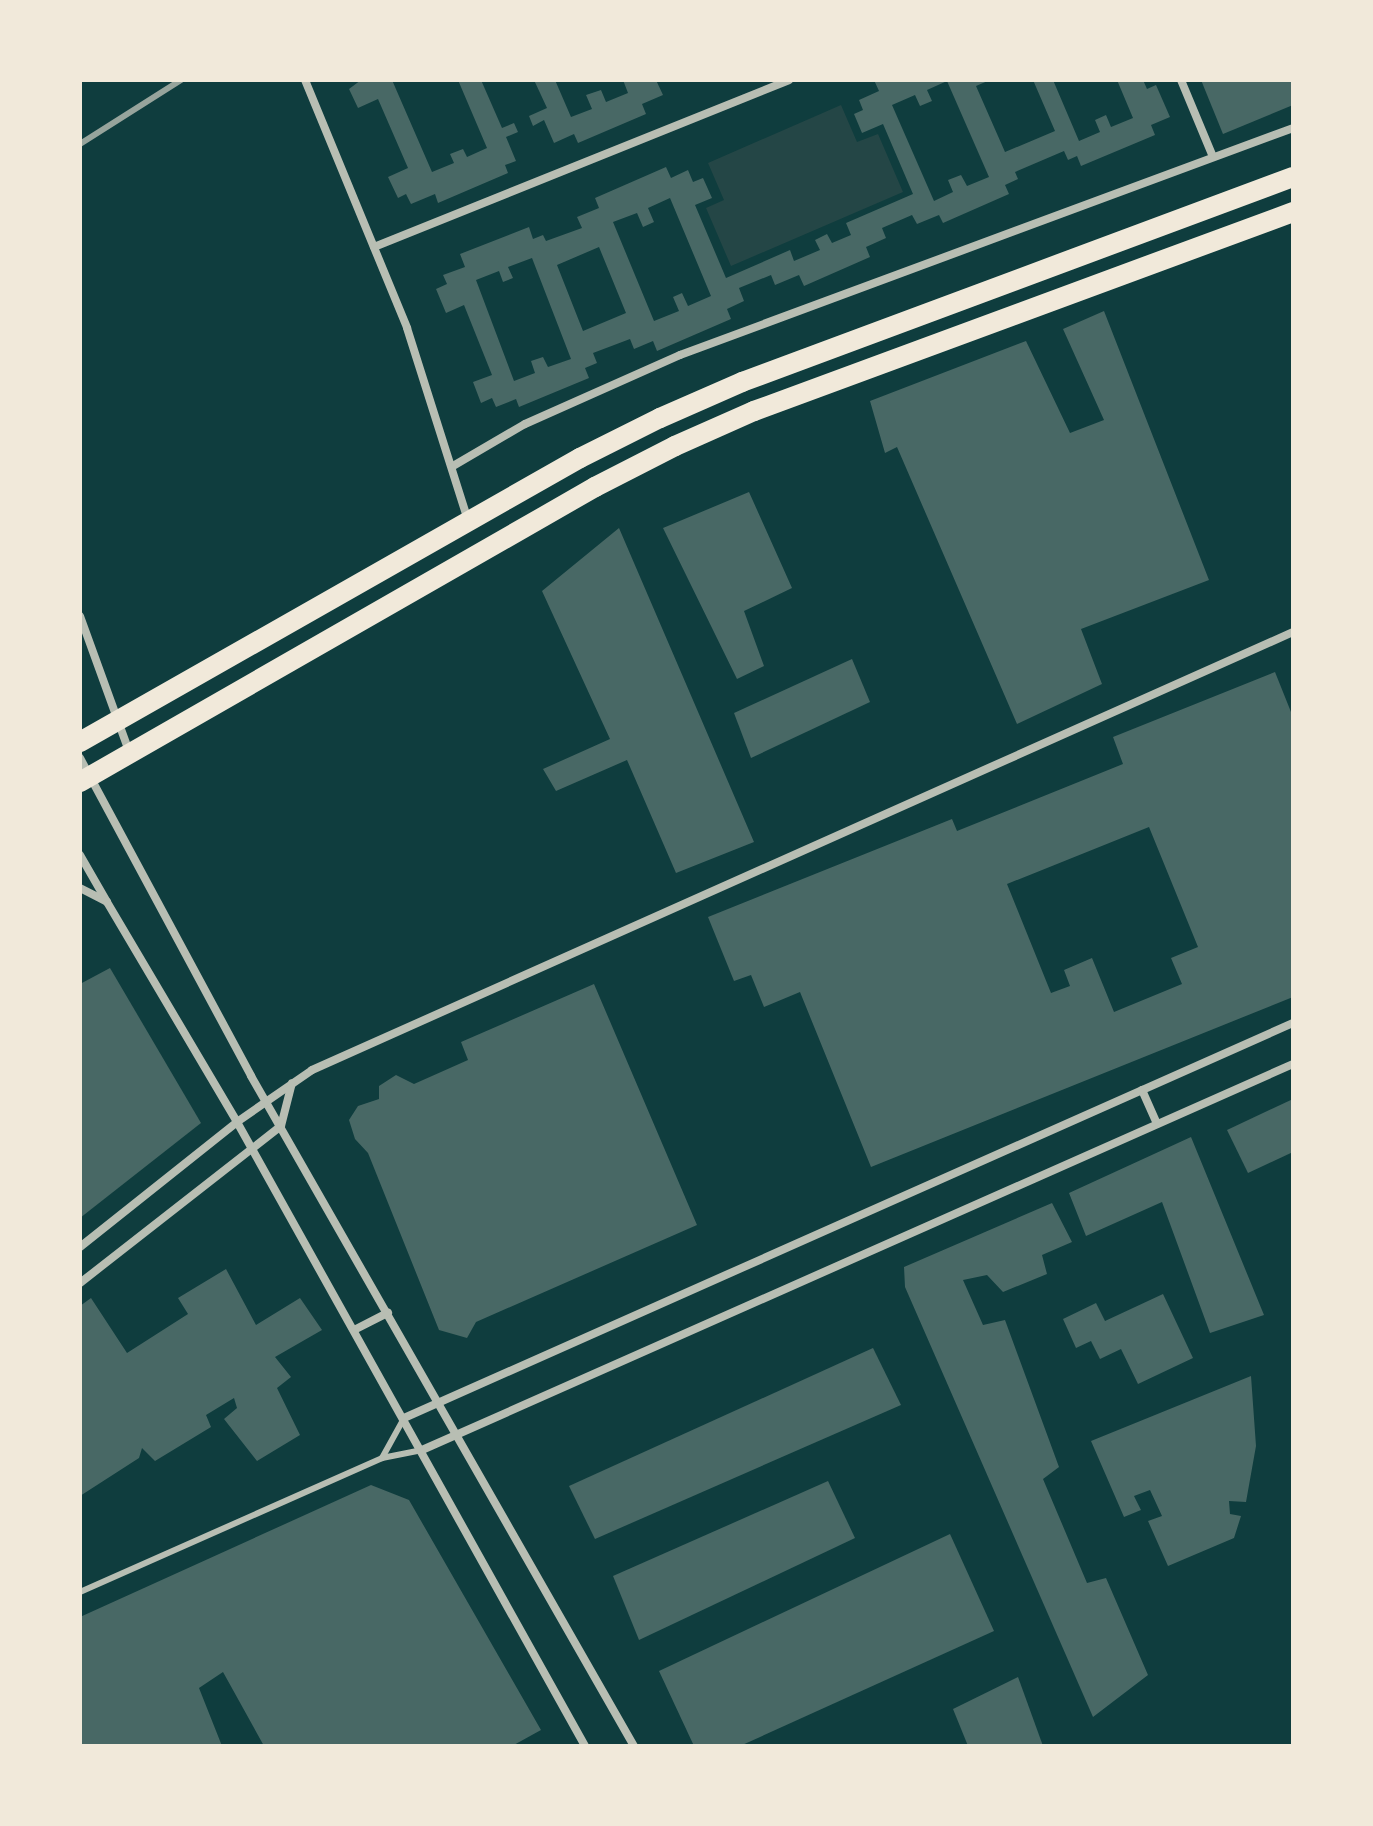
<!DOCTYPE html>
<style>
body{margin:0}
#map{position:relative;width:1373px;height:1826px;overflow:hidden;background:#0f3d3e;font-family:Montserrat,sans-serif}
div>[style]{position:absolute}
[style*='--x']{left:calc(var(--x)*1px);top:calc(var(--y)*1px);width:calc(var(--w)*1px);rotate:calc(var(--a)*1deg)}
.green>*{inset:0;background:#244646}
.building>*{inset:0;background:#486865}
.service>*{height:6px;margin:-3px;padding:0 3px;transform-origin:3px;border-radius:3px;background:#b8beb3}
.minor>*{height:8px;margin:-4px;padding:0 4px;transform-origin:4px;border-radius:4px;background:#b8beb3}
.primary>*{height:20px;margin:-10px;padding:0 10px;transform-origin:10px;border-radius:10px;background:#f1e9da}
.rail>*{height:6px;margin:-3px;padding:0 3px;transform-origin:3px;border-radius:3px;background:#97a49c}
span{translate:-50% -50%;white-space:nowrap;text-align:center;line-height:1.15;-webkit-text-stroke:7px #f1e9da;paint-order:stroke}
.frame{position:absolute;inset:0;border:82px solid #f1e9da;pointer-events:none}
</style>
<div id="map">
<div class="green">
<i style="clip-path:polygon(841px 105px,857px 142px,878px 134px,903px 192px,731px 266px,706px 208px,724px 200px,708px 163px)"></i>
</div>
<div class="building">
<i style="clip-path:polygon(361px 80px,392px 80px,432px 172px,454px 163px,450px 154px,463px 149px,467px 157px,487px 148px,458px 80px,481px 80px,502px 128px,514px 123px,518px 132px,506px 137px,516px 161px,505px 165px,508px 173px,438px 203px,435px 194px,411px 204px,406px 194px,398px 198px,388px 177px,408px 168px,378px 99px,358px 108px,349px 89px)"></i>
<i style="clip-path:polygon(534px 80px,555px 80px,571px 117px,592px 109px,586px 95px,601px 90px,606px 102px,628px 93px,623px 80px,656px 80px,663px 95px,642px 104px,646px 114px,578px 143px,574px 134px,554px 143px,544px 120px,533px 126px,529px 116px,547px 108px)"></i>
<i style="clip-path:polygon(evenodd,874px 80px,990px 80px,976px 86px,1005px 152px,1055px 131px,1033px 80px,1053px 80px,1079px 141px,1100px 132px,1095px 120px,1106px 115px,1111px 127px,1133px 118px,1117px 80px,1143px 80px,1147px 89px,1156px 85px,1170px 117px,1151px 125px,1155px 135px,1081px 166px,1077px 156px,1068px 160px,1064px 151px,1015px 172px,1018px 179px,1005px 185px,1009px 194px,943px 223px,939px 215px,917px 224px,912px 215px,882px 228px,886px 238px,866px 247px,870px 257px,804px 286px,799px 275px,775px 285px,771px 275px,739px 288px,744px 301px,727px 309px,731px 319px,657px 351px,653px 341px,634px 349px,630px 339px,593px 353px,597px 363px,585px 368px,589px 378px,519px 407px,516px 399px,496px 407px,492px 398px,481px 403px,473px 382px,492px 375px,464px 305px,446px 313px,436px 289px,447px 284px,443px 275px,465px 267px,460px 254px,529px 227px,533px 239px,543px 235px,546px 241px,582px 228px,577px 217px,599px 208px,595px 198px,666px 167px,671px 178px,688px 170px,693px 182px,703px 178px,712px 198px,695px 205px,726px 278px,790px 250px,794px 261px,820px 250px,815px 240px,827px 234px,832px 243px,851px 235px,846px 223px,913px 194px,883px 124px,862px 133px,854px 114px,863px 110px,859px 100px,879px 91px,874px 80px,947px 81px,989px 177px,967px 186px,961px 175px,948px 180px,953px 192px,934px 201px,892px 105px,915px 95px,920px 106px,932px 101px,927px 90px,947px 81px,874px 80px,670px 198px,711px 296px,688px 306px,682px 293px,673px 297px,679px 311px,654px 321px,613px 222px,637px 213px,643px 227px,654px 222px,648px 208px,670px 198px,874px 80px,599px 247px,626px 313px,583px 331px,557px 265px,599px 247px,874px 80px,532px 258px,571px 359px,548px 367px,543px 357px,531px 361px,535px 373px,514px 381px,476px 280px,499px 271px,503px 282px,513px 278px,508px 267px,532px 258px)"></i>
<i style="clip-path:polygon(1201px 80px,1293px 80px,1293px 105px,1223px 134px)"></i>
<i style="clip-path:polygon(1104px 311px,1209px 580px,1081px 629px,1102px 684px,1017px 724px,897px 447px,885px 453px,870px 401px,1026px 341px,1070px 433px,1104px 420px,1063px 329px)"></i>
<i style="clip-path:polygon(749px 492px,792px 588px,744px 611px,764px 666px,737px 679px,663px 528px)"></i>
<i style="clip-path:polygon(619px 528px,754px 842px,676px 873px,627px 760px,556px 791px,543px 769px,610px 739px,542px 591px)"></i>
<i style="clip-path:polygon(852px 659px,870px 702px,751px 758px,734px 713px)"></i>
<i style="clip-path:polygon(evenodd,1275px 672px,1293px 717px,1293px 997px,871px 1167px,800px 992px,764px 1007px,751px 975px,734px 981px,708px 917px,952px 819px,957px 831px,1123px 764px,1113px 737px,1275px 672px,1149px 827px,1198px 947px,1171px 958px,1182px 984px,1114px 1012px,1092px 958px,1064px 970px,1070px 986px,1051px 993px,1007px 884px,1149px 827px)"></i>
<i style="clip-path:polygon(110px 968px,201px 1123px,80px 1218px,80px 984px)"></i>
<i style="clip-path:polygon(594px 984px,697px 1225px,476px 1322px,467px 1338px,439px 1330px,368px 1153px,355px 1139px,349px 1120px,358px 1106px,379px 1099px,379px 1086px,396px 1075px,414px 1084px,468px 1060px,461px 1042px)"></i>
<i style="clip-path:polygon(1293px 1099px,1293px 1152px,1248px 1173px,1227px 1130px)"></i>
<i style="clip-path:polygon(1191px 1137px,1264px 1315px,1210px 1333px,1162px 1202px,1086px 1236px,1069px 1193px)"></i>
<i style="clip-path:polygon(1052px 1203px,1072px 1242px,1042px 1255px,1047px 1274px,1003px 1292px,987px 1275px,963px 1280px,983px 1325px,1005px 1320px,1059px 1467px,1043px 1479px,1087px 1583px,1106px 1578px,1148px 1675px,1093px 1717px,905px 1287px,904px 1267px)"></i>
<i style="clip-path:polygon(226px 1269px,256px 1325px,300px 1298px,322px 1330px,275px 1357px,291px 1377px,277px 1388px,300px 1435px,257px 1461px,224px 1419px,237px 1408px,234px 1398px,206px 1415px,211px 1427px,155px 1461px,142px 1448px,139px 1458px,80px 1496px,80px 1306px,91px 1298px,127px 1353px,188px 1314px,178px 1298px)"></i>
<i style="clip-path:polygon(1163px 1294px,1193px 1358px,1138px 1384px,1121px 1349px,1100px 1359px,1091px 1341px,1076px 1348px,1063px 1319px,1096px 1303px,1105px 1321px)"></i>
<i style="clip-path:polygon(873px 1348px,901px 1405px,595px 1539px,569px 1486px)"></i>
<i style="clip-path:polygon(1251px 1376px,1256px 1446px,1246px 1502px,1229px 1501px,1230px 1514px,1241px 1516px,1234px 1538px,1168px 1566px,1148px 1521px,1162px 1516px,1150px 1490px,1134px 1496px,1141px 1510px,1124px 1517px,1091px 1441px)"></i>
<i style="clip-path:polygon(828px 1481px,855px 1538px,639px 1640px,613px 1576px)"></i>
<i style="clip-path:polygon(371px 1485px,409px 1500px,541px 1730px,512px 1746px,264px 1746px,223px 1672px,199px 1688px,222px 1746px,80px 1746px,80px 1617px)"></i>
<i style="clip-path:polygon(950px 1534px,994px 1631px,740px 1746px,694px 1746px,659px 1671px)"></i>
<i style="clip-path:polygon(1018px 1677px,1043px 1746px,968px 1746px,953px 1709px)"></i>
</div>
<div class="service">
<i style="--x:382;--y:1458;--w:43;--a:-61.1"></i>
<i style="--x:80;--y:1592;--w:330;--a:-23.9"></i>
<i style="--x:382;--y:1458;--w:41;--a:-11.3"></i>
</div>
<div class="minor">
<i style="--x:305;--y:80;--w:268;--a:67.6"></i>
<i style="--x:407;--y:328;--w:201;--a:72.4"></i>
<i style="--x:1181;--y:80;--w:83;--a:67.4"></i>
<i style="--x:374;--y:247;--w:447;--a:-21.9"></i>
<i style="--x:453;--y:466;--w:83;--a:-30.3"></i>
<i style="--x:525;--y:424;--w:170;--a:-24"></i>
<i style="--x:680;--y:355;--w:654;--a:-20.32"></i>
<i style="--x:80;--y:616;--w:147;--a:70.1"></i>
<i style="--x:80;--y:758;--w:361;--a:61.7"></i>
<i style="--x:251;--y:1076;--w:772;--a:60.25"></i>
<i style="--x:80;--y:855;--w:54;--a:60.1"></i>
<i style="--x:80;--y:888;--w:30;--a:27"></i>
<i style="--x:107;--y:902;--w:256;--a:59.4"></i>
<i style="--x:237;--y:1122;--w:714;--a:60.85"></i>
<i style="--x:1142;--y:1090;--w:37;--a:66"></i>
<i style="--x:80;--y:1247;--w:201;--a:-38.5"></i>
<i style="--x:237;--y:1122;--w:91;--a:-34.7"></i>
<i style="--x:312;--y:1070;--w:1074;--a:-24.06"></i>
<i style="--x:80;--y:1283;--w:255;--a:-38"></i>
<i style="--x:281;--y:1126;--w:44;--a:-75.7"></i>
<i style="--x:356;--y:1329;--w:36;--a:-27"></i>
<i style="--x:404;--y:1418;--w:973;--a:-23.96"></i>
<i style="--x:422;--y:1450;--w:953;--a:-23.9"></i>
</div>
<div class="primary">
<i style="--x:80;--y:742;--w:575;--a:-29.6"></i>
<i style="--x:580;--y:458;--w:89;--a:-26.6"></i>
<i style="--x:660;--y:418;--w:90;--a:-23.7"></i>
<i style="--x:742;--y:382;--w:588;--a:-20.41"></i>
<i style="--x:80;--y:782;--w:594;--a:-29.8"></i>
<i style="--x:595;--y:487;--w:90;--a:-27.1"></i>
<i style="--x:675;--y:446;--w:86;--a:-23.9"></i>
<i style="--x:754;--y:411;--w:575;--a:-20.26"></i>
</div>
<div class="rail">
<i style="--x:80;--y:144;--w:120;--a:-32.4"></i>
</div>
<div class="frame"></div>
</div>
